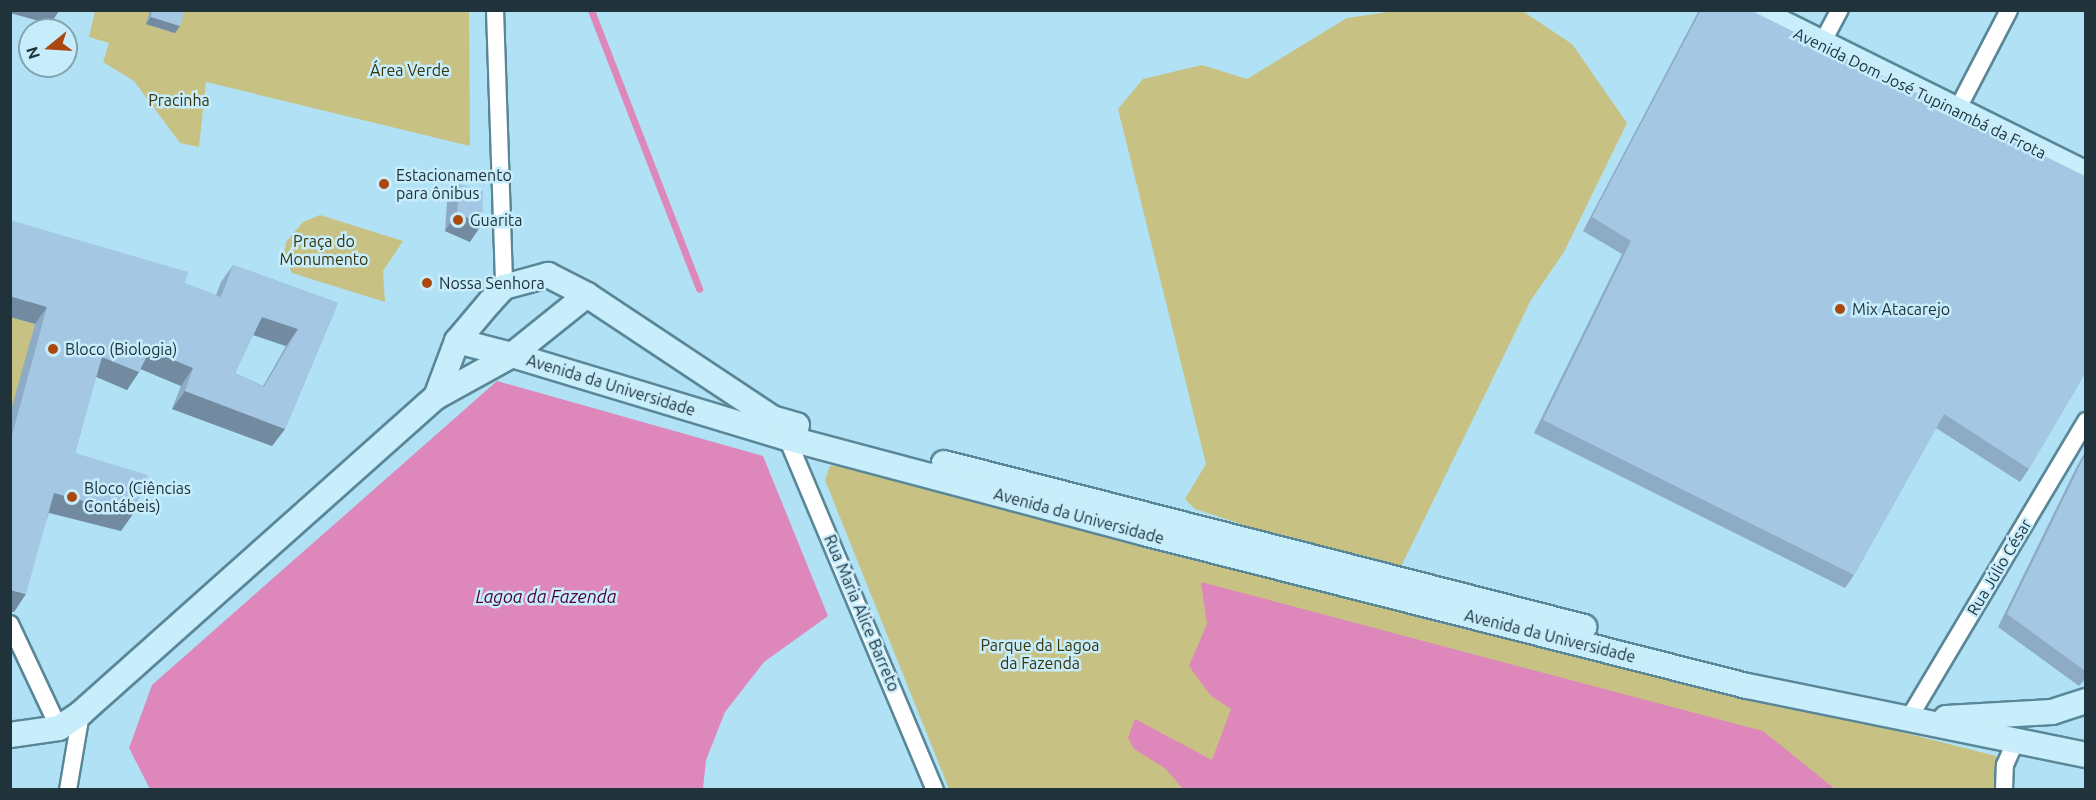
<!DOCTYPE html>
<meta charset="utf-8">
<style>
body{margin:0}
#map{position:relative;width:2096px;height:800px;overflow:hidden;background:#b1e1f4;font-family:Ubuntu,sans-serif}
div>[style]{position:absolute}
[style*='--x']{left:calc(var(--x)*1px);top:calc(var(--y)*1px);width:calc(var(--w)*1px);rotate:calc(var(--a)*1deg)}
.green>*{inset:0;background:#c7c283}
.water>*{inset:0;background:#dd87ba}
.stream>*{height:7px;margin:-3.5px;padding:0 3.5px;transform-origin:3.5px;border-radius:3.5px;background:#dd87ba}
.roads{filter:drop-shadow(2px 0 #598798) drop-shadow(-2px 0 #598798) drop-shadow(0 2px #598798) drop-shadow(0 -2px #598798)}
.street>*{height:16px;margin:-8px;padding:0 8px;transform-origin:8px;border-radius:8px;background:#fff}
.secondary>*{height:24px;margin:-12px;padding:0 12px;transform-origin:12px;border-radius:12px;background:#c8eefb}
.wall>*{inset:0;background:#8dabc4}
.shaded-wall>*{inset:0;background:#738ba0}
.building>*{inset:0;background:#a4c7e4}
.dots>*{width:16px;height:16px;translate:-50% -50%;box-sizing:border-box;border:3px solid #c7edfc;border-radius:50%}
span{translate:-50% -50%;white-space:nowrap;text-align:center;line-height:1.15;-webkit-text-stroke:5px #c7edfc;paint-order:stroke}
.park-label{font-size:16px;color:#383408}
.street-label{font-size:16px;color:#20333a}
.poi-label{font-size:16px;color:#20333a}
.left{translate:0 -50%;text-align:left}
.water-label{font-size:18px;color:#4e0037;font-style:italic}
.frame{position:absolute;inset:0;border:12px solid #20333a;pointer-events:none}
.north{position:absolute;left:18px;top:18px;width:60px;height:60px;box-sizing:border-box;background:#c7edfc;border:2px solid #84a3ae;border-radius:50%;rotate:252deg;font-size:16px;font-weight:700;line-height:24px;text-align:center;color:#20333a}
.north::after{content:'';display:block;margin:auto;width:21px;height:27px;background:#ab4810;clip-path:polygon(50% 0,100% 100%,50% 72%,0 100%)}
</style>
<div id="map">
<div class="green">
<i style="clip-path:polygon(1402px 10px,1521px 10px,1572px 44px,1627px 123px,1564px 252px,1531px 300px,1397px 575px,1195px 509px,1185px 499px,1206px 464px,1118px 109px,1143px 79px,1202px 65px,1247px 79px,1347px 18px)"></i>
<i style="clip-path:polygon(95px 11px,469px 11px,470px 146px,206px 82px,199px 147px,180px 143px,134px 81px,103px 62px,109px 43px,89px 37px)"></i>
<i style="clip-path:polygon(320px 215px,403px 241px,383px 271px,385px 302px,292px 273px,284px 256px,286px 242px,303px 222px)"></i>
<i style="clip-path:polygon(11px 317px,35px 324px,11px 414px)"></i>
<i style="clip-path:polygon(847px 465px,2004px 758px,2003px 789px,949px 789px,825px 480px,830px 466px)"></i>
</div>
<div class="water">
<i style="clip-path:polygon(497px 381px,763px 456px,828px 616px,764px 662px,725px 712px,706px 760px,703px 789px,150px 789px,129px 748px,152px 685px)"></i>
<i style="clip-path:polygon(1201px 582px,1763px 731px,1835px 789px,1183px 789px,1166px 769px,1134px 749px,1128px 738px,1135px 719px,1212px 760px,1231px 709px,1211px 696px,1189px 666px,1207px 624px)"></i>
</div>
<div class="stream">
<i style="--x:591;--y:10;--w:299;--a:68.8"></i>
</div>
<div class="roads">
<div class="street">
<i style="--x:495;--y:10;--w:277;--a:88.1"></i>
<i style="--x:1821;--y:45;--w:40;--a:-62"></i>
<i style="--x:1956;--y:112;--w:115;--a:-62.5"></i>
<i style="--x:787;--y:438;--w:382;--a:67.2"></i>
<i style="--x:10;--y:624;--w:115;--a:64.8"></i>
<i style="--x:1912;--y:713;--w:340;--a:-59.2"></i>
<i style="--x:68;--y:790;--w:78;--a:-80.4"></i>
<i style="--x:2004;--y:790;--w:25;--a:-88"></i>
<i style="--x:2005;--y:765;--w:24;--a:-66"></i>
</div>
<div class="secondary">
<i style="--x:1756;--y:10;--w:369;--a:26.4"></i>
<i style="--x:457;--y:341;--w:57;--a:14.3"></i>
<i style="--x:512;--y:355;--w:96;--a:-38.7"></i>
<i style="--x:436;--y:397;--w:60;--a:-69.4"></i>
<i style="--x:457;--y:341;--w:51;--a:-49.8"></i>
<i style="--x:490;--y:302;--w:21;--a:-47"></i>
<i style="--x:504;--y:287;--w:46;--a:-15.3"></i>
<i style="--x:548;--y:275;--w:44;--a:27.1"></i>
<i style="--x:587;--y:295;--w:222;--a:33.6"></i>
<i style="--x:772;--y:418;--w:26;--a:16"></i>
<i style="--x:944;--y:463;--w:661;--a:14.37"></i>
<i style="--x:1946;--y:718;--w:106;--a:-3.2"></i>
<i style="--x:2052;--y:712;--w:36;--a:-18"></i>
<i style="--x:10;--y:735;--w:49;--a:-8.1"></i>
<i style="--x:59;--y:728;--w:27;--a:-34"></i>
<i style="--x:81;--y:713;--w:475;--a:-41.7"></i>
<i style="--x:436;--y:397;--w:87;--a:-28.9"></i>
<i style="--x:512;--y:355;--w:287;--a:16.8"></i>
<i style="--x:787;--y:438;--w:369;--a:14.9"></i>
<i style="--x:1144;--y:533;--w:622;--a:14.24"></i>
<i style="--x:1747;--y:686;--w:346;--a:11.5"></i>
</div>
</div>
<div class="wall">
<i style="clip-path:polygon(150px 10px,185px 10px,175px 33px,146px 24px)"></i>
<i style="clip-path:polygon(1699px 10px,1750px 10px,2029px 469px,2020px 482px,1936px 428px,1854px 575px,1845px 588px,1534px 433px,1622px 254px,1583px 231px)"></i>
<i style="clip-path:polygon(460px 184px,470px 242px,445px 231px,447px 202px)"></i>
<i style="clip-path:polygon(evenodd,10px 220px,216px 295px,221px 282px,233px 265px,338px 303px,285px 429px,272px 446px,172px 409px,181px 386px,141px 369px,127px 390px,96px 377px,75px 453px,121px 531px,49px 513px,14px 612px,10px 611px,10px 414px,35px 324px,10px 220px,253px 335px,286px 346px,263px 386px,235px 373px,253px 335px)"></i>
<i style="clip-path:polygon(2085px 452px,2085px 679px,2079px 686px,1998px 627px,2076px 468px)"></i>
</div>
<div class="shaded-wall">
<i style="clip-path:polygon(10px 10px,60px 10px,50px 24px,10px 13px)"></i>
<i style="clip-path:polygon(151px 17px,180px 26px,175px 33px,146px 24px)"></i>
<i style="clip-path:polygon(457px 213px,482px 224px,470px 242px,445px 231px)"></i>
<i style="clip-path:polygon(10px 296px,47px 307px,35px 324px,10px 317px)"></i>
<i style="clip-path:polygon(262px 317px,298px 329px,286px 346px,250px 334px)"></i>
<i style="clip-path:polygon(150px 350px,193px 368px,181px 386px,138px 368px)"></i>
<i style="clip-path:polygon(102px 357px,139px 372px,127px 390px,90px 374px)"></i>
<i style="clip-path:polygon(185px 391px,285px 429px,272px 446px,172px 409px)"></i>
<i style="clip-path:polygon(54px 493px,133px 514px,121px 531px,42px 511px)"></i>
<i style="clip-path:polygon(10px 590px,26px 594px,14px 612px,10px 611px)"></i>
</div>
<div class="building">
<i style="clip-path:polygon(152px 10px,185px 10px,180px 26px,151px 17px)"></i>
<i style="clip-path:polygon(1701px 10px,1750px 10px,2085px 176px,2085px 374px,2029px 469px,1944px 414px,1854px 575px,1543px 420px,1631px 241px,1592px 217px)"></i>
<i style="clip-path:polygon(460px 184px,483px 191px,482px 224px,457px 213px)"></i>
<i style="clip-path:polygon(evenodd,10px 220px,188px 272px,185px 283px,221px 297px,233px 265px,338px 303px,285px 429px,185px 391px,193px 368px,150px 350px,139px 372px,102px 357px,75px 453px,148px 475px,133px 514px,54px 493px,26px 594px,10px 590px,10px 434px,12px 435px,47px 307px,10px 296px,10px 220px,262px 317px,298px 329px,264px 387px,235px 373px,262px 317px)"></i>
<i style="clip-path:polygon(2085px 455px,2085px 671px,2007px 614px)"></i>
</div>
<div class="dots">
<i style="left:384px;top:184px;background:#ab4810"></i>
<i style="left:458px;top:220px;background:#ab4810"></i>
<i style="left:427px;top:283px;background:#ab4810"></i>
<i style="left:1840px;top:309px;background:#ab4810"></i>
<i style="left:53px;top:349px;background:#ab4810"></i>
<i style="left:72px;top:497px;background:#ab4810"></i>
</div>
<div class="park-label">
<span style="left:410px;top:70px">Área Verde</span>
<span style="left:179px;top:100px">Pracinha</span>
<span style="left:324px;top:250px">Praça do<br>Monumento</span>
<span style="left:1040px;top:654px">Parque da Lagoa<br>da Fazenda</span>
</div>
<div class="street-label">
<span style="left:1920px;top:93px;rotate:26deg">Avenida Dom José Tupinambá da Frota</span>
<span style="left:611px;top:385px;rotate:17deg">Avenida da Universidade</span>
<span style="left:1079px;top:516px;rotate:15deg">Avenida da Universidade</span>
<span style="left:1999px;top:567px;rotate:-59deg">Rua Júlio César</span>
<span style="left:862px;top:613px;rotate:67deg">Rua Maria Alice Barreto</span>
<span style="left:1550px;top:636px;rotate:14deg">Avenida da Universidade</span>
</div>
<div class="poi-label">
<span class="left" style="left:396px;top:184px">Estacionamento<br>para ônibus</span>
<span class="left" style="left:470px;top:220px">Guarita</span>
<span class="left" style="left:439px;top:283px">Nossa Senhora</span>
<span class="left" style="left:1852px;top:309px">Mix Atacarejo</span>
<span class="left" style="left:65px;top:349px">Bloco (Biologia)</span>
<span class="left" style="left:84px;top:497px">Bloco (Ciências<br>Contábeis)</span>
</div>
<div class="water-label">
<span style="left:546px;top:596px">Lagoa da Fazenda</span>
</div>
<div class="frame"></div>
<div class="north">N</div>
</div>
